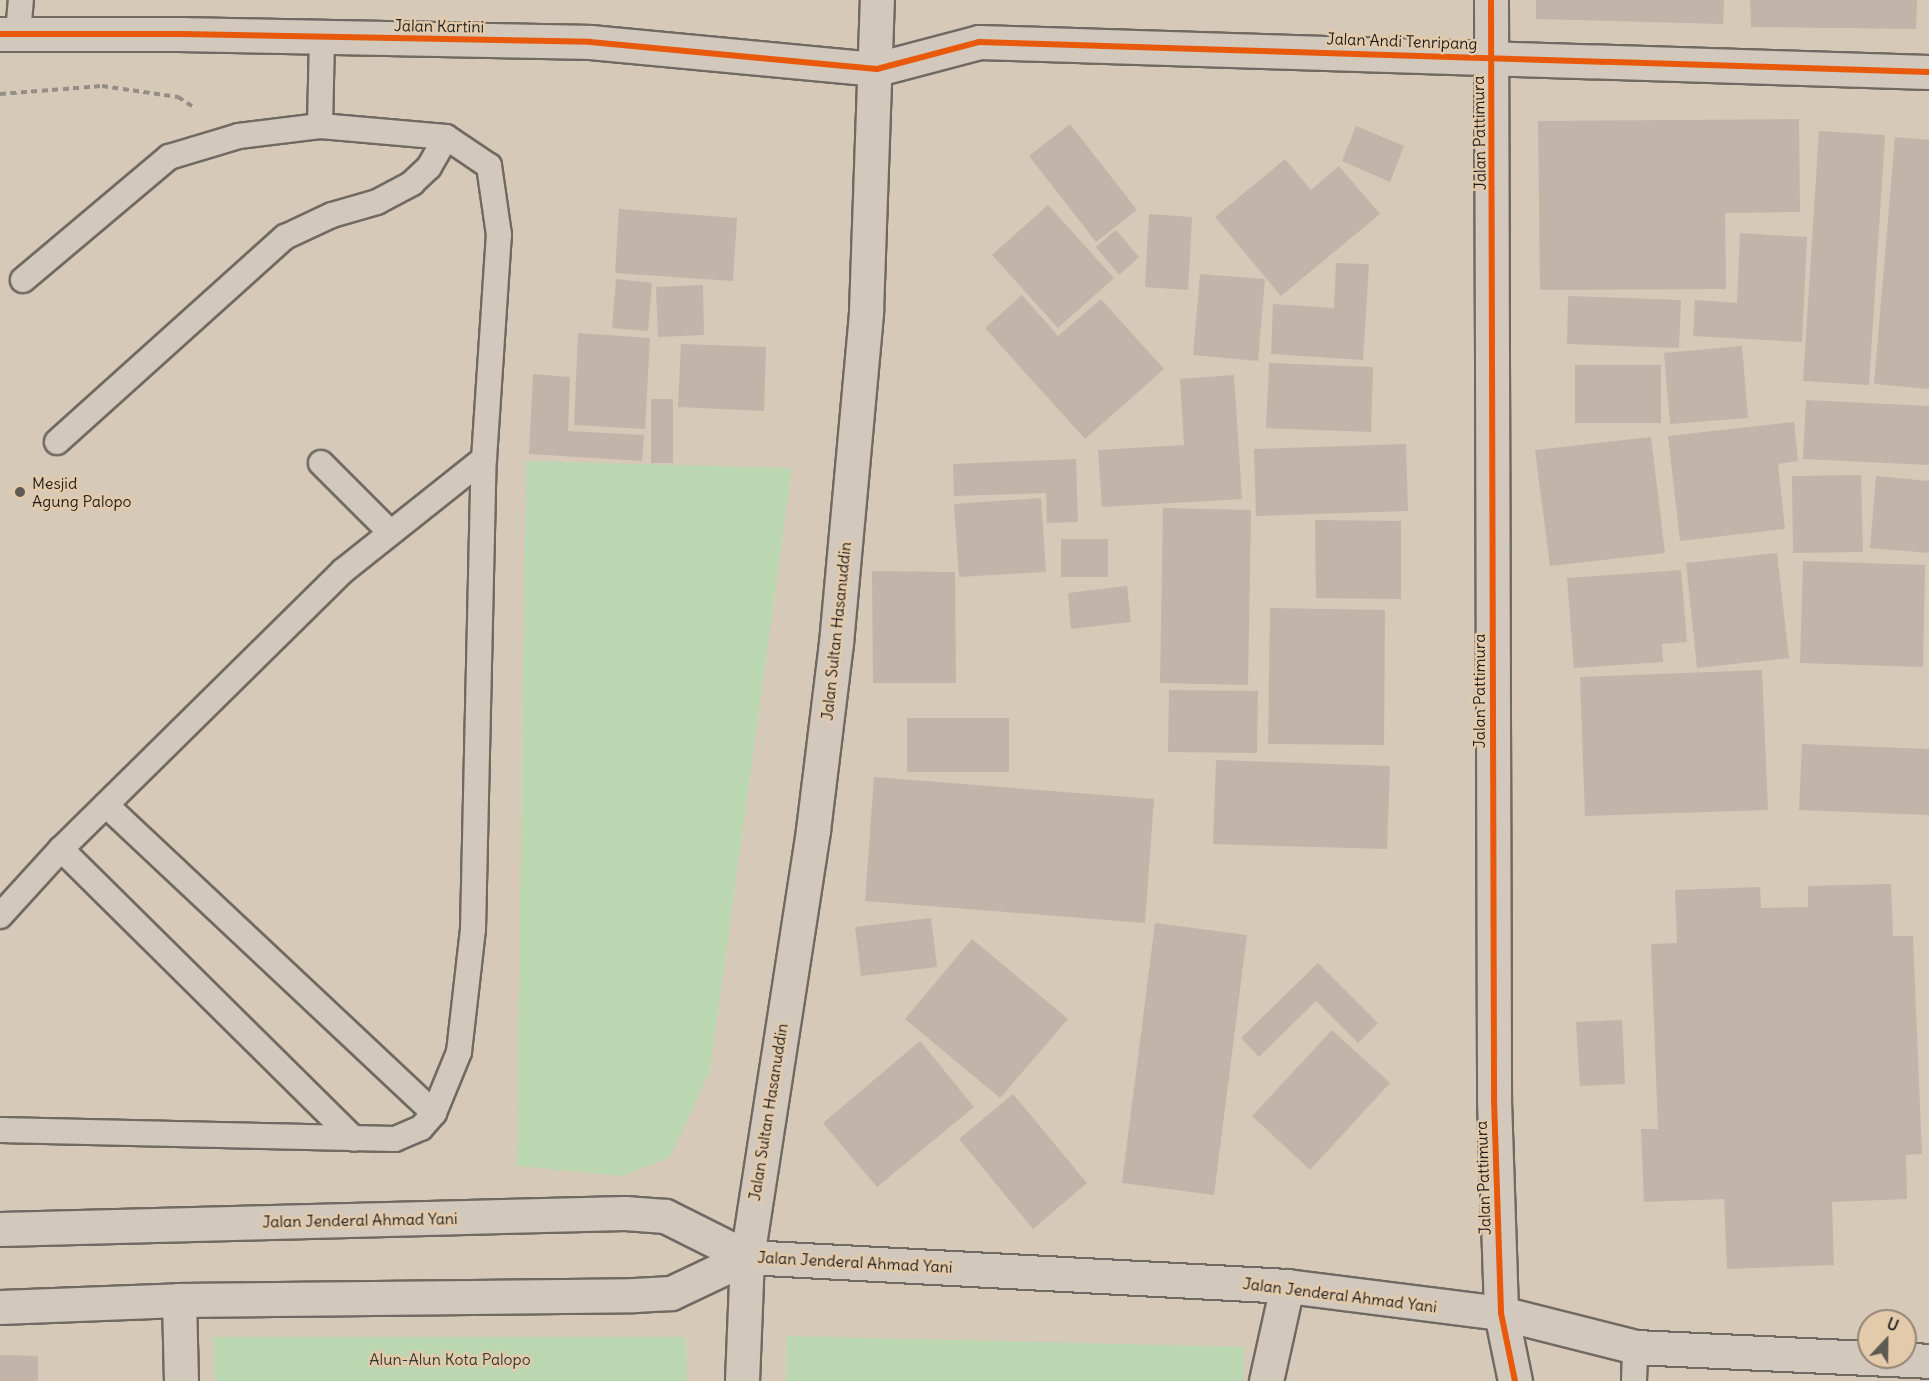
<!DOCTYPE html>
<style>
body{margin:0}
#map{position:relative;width:1929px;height:1381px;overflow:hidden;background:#d6c9b8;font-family:Delius,sans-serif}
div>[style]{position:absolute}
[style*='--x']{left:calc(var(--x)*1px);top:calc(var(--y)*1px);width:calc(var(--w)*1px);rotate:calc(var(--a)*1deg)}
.green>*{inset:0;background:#bad7b1}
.building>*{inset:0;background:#c2b4a9}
.path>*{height:4px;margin-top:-2px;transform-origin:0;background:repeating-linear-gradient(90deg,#948e86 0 6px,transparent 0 10.5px)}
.roads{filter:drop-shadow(2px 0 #706a62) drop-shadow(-2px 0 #706a62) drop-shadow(0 2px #706a62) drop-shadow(0 -2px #706a62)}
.service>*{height:24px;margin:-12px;padding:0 12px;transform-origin:12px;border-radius:12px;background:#d2c8bc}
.minor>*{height:33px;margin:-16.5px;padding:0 16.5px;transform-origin:16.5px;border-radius:16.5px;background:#d2c8bc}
.tertiary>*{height:33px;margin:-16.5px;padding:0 16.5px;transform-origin:16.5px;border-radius:16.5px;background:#d2c8bc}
.trunk>*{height:33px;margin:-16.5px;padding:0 16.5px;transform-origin:16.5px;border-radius:16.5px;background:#d2c8bc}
.cycleway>*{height:6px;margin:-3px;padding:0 3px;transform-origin:3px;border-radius:3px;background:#e8590c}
.dots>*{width:16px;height:16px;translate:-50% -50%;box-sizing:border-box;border:3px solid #e3caab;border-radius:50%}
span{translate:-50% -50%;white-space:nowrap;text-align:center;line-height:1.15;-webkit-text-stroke:5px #e3caab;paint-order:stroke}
.street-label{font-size:16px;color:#1c1c1c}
.poi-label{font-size:16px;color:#1c1c1c}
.left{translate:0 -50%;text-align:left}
.park-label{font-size:16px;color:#303a31}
.north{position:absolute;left:1857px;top:1309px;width:60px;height:60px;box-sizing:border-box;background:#e3caab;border:2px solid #938472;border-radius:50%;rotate:22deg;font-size:16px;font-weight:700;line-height:24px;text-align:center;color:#1c1c1c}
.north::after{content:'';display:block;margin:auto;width:21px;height:27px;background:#5d5953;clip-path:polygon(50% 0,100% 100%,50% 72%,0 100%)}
</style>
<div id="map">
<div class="green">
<i style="clip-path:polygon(526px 461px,792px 468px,710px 1070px,670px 1157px,623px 1176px,517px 1166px)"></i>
<i style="clip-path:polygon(787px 1336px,1244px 1347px,1244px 1381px,786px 1381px)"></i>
<i style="clip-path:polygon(213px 1337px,686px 1337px,687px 1381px,215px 1381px)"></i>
</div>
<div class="building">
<i style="clip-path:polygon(1536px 0,1724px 0,1723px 24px,1536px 19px)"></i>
<i style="clip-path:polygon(1750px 0,1917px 0,1916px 29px,1751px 27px)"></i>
<i style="clip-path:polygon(1799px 119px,1800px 212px,1725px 213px,1726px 289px,1540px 290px,1538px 121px)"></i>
<i style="clip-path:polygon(1070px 124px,1137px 210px,1096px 242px,1029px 156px)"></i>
<i style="clip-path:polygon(1356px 126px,1404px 146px,1390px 182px,1342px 161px)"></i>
<i style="clip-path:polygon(1819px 131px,1885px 135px,1869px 385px,1803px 381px)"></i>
<i style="clip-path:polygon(1895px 137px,1929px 140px,1929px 389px,1874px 384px)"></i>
<i style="clip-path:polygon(1285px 159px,1311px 190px,1339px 166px,1380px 214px,1281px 296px,1215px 217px)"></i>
<i style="clip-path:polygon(1048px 205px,1114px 278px,1058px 328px,992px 255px)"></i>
<i style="clip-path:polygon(619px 209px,737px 218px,733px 281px,615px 273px)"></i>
<i style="clip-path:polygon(1149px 214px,1192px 217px,1188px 290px,1145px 287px)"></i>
<i style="clip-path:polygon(1116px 230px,1139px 257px,1119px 275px,1096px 247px)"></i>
<i style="clip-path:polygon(1740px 233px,1807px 237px,1802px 342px,1693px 336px,1695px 300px,1737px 303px)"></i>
<i style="clip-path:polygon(1336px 263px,1369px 264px,1363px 360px,1271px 354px,1273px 304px,1334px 308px)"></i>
<i style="clip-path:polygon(1200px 274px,1265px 279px,1258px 361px,1193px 355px)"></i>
<i style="clip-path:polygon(616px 279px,652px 283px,648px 331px,612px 328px)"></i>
<i style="clip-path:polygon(703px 285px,704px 335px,658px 337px,656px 287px)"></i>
<i style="clip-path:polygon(1022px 295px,1058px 336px,1101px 299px,1164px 369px,1085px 439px,985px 328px)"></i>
<i style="clip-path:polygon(1568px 296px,1681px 300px,1679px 348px,1567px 344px)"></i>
<i style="clip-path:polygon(578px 333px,650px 338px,645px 429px,574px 425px)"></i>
<i style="clip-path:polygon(681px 344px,766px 347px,764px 411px,678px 407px)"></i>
<i style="clip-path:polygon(1742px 346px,1748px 418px,1670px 424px,1664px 353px)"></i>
<i style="clip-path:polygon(1269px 363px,1373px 367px,1371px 432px,1266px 428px)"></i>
<i style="clip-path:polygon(1575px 365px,1661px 365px,1661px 423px,1575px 423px)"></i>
<i style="clip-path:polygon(533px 374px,570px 377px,568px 431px,644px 435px,642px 461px,529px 454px)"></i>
<i style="clip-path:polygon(1234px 375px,1242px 499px,1102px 507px,1098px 450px,1184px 445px,1180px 379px)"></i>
<i style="clip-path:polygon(651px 399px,673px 399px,673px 463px,651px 463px)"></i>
<i style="clip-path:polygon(1806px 400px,1929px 406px,1929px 465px,1803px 459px)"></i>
<i style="clip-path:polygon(1794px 422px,1798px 461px,1778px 464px,1785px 529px,1680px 541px,1668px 436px)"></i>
<i style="clip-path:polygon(1651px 437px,1665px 553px,1550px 566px,1535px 450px)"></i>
<i style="clip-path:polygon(1406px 444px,1408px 511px,1256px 516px,1254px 449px)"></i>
<i style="clip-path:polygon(1076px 459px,1078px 522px,1047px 523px,1046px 493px,954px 496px,953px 464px)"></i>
<i style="clip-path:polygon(1861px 475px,1863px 552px,1793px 553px,1792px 476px)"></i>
<i style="clip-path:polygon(1876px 476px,1929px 481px,1929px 553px,1870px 548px)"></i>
<i style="clip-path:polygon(1041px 498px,1046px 572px,959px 577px,954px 504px)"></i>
<i style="clip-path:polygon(1163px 508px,1251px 510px,1248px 685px,1160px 683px)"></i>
<i style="clip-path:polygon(1315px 520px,1401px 521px,1401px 599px,1316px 598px)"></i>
<i style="clip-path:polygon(1061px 539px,1108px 539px,1108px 577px,1061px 577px)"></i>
<i style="clip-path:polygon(1777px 553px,1789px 658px,1697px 668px,1686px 563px)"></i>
<i style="clip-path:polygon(1803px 561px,1925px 565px,1923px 667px,1800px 663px)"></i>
<i style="clip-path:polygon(1681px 570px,1687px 642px,1662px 644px,1663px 662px,1574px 668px,1567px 578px)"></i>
<i style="clip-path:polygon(872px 571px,955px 572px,956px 683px,873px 683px)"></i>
<i style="clip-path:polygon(1127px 586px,1131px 622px,1071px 629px,1068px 593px)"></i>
<i style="clip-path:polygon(1270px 608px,1385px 610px,1384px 745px,1268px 744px)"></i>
<i style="clip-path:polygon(1762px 670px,1768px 810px,1585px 816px,1580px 677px)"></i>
<i style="clip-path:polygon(1169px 690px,1258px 691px,1257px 753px,1168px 752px)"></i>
<i style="clip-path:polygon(907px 718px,1009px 718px,1009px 772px,907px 772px)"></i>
<i style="clip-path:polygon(1802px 744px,1929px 749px,1929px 815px,1799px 810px)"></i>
<i style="clip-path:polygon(1216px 760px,1390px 766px,1387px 849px,1213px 844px)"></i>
<i style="clip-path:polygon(874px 777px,1154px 799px,1145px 923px,865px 901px)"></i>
<i style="clip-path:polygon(1891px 884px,1893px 936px,1913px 936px,1922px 1154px,1906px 1155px,1907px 1199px,1832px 1202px,1834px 1265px,1727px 1269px,1724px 1199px,1644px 1202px,1641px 1129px,1658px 1129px,1651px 944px,1677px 943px,1675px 890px,1760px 887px,1761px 908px,1808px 907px,1808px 886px)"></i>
<i style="clip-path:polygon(931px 918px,937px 967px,861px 976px,855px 927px)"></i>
<i style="clip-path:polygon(1155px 923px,1247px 935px,1214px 1195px,1122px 1183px)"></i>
<i style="clip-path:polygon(972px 939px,1068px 1019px,1000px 1098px,905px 1019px)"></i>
<i style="clip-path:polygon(1318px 963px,1378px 1023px,1358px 1043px,1316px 1001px,1259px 1057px,1241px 1038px)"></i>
<i style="clip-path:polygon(1622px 1020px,1625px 1084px,1580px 1086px,1576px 1022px)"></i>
<i style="clip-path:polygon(1332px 1030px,1390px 1083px,1310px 1170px,1252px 1116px)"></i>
<i style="clip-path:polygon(920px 1041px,974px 1107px,877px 1187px,823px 1123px)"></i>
<i style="clip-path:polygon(1013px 1094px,1087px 1183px,1033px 1229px,959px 1139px)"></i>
<i style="clip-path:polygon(0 1355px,38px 1356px,38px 1381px,0 1381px)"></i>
</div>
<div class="path">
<i style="--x:0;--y:94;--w:102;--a:-4.5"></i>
<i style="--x:102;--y:86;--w:77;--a:8.2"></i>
<i style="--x:178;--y:97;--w:20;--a:33"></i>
</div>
<div class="roads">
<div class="service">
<i style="--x:18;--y:33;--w:33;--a:-85"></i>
<i style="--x:320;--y:126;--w:88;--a:-88.7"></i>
<i style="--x:57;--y:442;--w:307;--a:-42"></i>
<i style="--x:285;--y:237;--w:52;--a:-25.1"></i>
<i style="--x:332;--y:215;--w:47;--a:-16.1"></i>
<i style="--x:377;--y:202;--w:40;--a:-28"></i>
<i style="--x:412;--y:183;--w:23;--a:-43"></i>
<i style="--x:429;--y:167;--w:34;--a:-60"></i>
<i style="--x:321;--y:463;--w:96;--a:45"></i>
<i style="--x:106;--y:805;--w:450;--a:43.2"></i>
<i style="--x:61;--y:849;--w:412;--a:44.7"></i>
<i style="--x:0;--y:916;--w:91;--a:-47.7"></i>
<i style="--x:61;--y:849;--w:396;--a:-44.6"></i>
<i style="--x:343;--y:571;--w:180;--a:-38.5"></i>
<i style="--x:0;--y:1130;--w:395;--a:1.3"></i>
<i style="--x:395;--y:1139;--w:28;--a:-23"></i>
<i style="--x:421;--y:1128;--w:20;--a:-49"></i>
<i style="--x:434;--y:1113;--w:66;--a:-67.7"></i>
<i style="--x:459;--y:1052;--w:124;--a:-83.5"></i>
<i style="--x:473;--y:929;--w:470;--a:-88.7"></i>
<i style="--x:484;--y:459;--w:225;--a:-86.2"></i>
<i style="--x:499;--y:235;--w:70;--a:-98.2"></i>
<i style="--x:489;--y:166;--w:52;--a:-146"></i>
<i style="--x:446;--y:137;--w:126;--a:-175"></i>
<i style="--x:320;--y:126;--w:82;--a:173"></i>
<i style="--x:239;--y:136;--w:73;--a:163.3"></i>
<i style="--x:169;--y:157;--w:191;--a:139.9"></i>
<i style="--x:1634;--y:1381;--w:34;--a:-88"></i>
</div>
<div class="minor">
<i style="--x:1491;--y:0;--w:1100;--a:89.84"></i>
<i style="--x:1494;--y:1100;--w:213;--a:88.1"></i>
<i style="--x:1501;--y:1313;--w:69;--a:78.4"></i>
<i style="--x:179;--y:1300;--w:81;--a:88.6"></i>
<i style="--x:742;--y:1381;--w:124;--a:-87.7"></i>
<i style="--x:1266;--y:1381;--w:97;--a:-77.5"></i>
</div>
<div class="tertiary">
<i style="--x:0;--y:34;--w:182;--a:0"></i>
<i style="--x:182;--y:34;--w:408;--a:1.1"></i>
<i style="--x:590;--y:42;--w:288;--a:5.4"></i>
<i style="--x:877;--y:69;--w:106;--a:-14.8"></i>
<i style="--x:979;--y:42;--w:950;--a:1.81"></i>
</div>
<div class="trunk">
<i style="--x:0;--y:1229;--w:625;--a:-1.47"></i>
<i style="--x:625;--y:1213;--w:40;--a:4.3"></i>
<i style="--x:665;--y:1216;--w:92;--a:26.6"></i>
<i style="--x:747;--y:1257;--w:541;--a:3.07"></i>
<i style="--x:1287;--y:1286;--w:216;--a:7.2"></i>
<i style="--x:1501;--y:1313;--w:138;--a:14.2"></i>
<i style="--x:1635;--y:1347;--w:294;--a:2.7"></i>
<i style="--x:747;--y:1257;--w:432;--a:-81.2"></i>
<i style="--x:813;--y:830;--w:188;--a:-83"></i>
<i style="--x:836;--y:643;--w:333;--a:-84.8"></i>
<i style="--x:866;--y:311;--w:311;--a:-88"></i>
<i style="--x:0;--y:1307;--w:179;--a:-2.2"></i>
<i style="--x:179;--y:1300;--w:455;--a:-0.6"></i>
<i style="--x:634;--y:1295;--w:37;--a:-3"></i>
<i style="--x:671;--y:1293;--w:84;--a:-25.3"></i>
</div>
</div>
<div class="cycleway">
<i style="--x:1491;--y:0;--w:1100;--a:89.84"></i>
<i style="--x:1494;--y:1100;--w:213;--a:88.1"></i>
<i style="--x:1501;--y:1313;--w:69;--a:78.4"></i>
<i style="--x:0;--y:34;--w:182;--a:0"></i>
<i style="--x:182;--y:34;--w:408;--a:1.1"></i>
<i style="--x:590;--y:42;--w:288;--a:5.4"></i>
<i style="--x:877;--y:69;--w:106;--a:-14.8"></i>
<i style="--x:979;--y:42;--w:950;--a:1.81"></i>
</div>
<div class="dots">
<i style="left:20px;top:492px;background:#5d5953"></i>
</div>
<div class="street-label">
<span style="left:439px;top:26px;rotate:1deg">Jalan Kartini</span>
<span style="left:1402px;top:41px;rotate:2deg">Jalan Andi Tenripang</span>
<span style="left:1479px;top:133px;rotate:-91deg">Jalan Pattimura</span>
<span style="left:836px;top:631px;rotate:-84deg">Jalan Sultan Hasanuddin</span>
<span style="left:1479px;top:691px;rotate:-90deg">Jalan Pattimura</span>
<span style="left:768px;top:1112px;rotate:-81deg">Jalan Sultan Hasanuddin</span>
<span style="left:1483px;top:1178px;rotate:-92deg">Jalan Pattimura</span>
<span style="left:360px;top:1220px;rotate:-1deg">Jalan Jenderal Ahmad Yani</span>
<span style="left:855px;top:1262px;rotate:3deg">Jalan Jenderal Ahmad Yani</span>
<span style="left:1340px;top:1295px;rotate:7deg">Jalan Jenderal Ahmad Yani</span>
</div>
<div class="poi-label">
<span class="left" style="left:32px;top:492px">Mesjid<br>Agung Palopo</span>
</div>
<div class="park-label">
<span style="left:450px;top:1359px">Alun-Alun Kota Palopo</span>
</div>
<div class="north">U</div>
</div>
